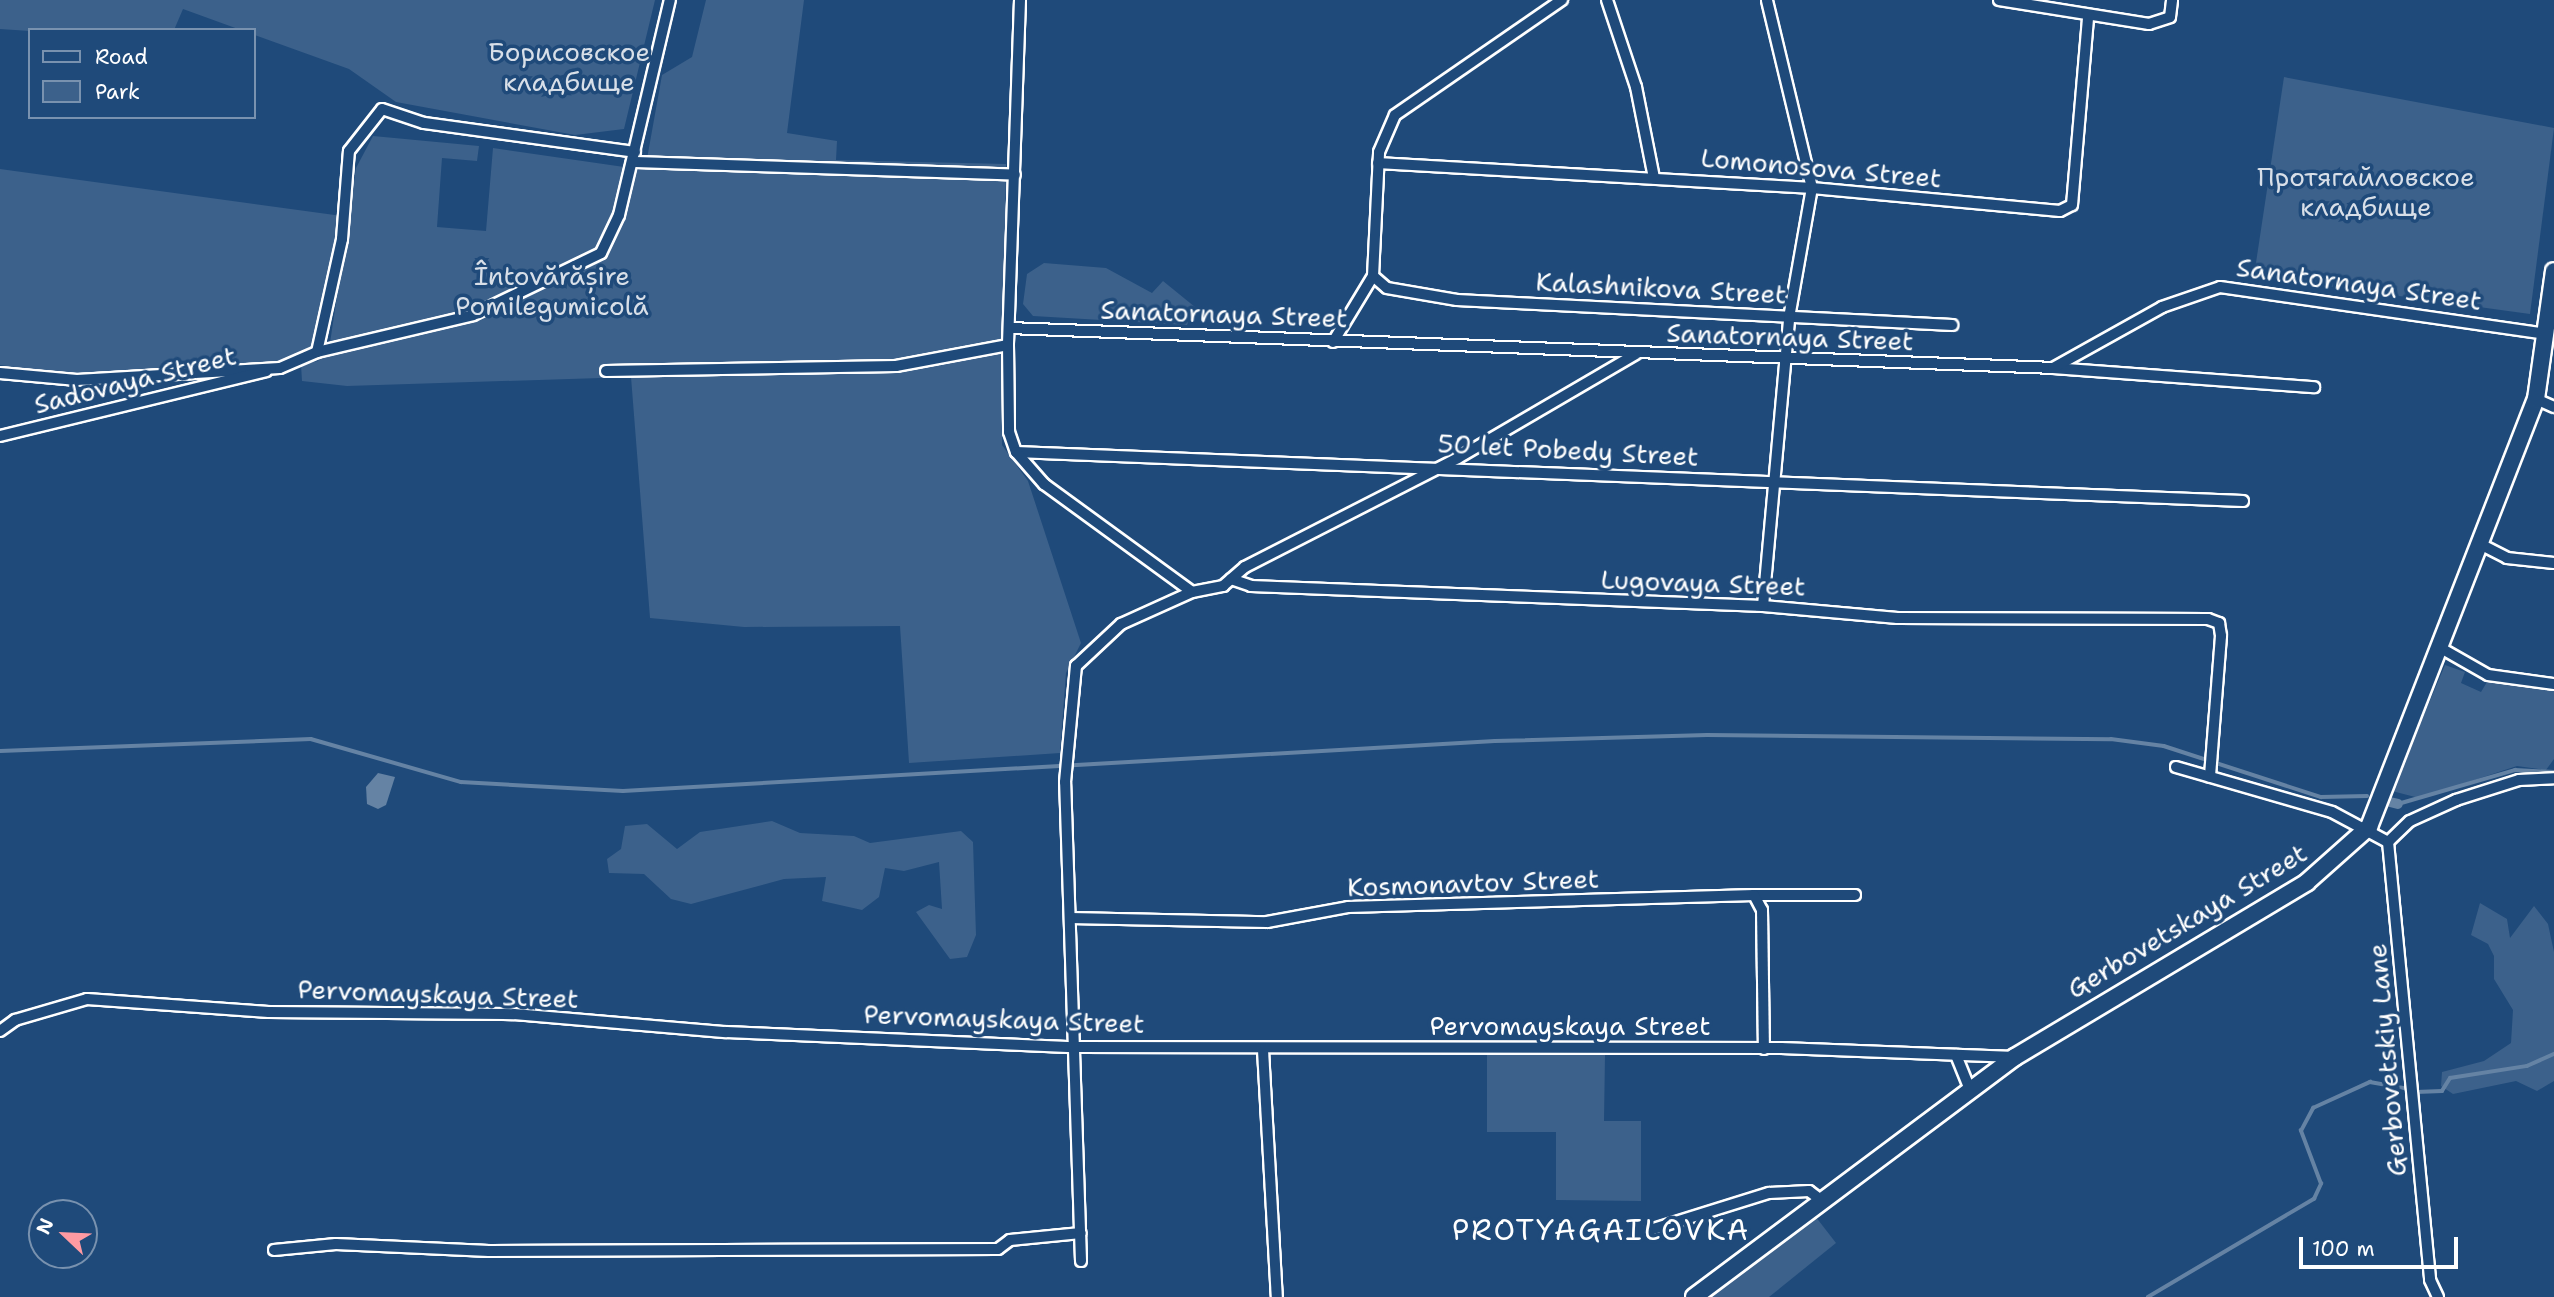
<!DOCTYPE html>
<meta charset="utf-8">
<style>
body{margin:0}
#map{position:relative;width:2554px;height:1297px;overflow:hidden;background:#1f4a7a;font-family:"Shantell Sans",sans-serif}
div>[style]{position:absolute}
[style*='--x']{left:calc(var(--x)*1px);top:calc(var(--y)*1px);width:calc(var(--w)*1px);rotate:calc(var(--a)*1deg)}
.green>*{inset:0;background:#3c618b}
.water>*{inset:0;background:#6583a4}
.stream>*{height:3.5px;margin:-1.75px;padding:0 1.75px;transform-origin:1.75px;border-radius:1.75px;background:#6583a4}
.canal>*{height:10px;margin:-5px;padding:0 5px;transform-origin:5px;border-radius:5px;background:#6583a4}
.roads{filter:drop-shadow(2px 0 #fff) drop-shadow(-2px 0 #fff) drop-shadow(0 2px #fff) drop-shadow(0 -2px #fff)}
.street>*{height:10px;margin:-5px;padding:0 5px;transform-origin:5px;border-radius:5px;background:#1f4a7a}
.secondary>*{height:16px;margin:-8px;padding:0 8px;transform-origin:8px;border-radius:8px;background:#1f4a7a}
span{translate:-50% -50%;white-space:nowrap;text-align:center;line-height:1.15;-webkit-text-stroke:7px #1f4a7a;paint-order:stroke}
.park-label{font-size:26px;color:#d8dfe8}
.street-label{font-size:26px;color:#fff}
.quarter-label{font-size:30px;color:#fff;letter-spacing:2px}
.legend{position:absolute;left:28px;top:28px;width:228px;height:91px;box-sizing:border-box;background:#1f4a7a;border:2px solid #7992af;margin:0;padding:9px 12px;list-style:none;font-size:21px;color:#fff}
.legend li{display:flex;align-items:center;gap:14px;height:35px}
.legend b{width:35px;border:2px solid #7992af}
.north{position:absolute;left:28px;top:1199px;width:70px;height:70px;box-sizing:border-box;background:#1f4a7a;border:2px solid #7992af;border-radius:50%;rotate:293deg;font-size:19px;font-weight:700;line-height:28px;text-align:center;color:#fff}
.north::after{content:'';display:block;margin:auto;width:24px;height:32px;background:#ff9aa2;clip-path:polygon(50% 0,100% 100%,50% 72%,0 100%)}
.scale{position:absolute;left:2299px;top:1237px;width:159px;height:32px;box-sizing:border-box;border:4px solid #fff;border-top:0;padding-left:9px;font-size:21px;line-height:24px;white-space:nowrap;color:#fff;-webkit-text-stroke:5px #1f4a7a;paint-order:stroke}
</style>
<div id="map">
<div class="green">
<i style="clip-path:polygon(0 0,655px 0,624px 129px,575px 135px,396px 102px,349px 69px,183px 9px,174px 30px,30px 31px,0 29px)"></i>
<i style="clip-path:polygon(706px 0,804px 0,787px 133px,837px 141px,836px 160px,1006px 164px,1002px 445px,1028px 481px,1081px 643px,1066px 673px,1060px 753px,909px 763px,900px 626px,744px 627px,650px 618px,631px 377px,347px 386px,302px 381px,301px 365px,318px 361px,330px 343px,356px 168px,373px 136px,479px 146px,477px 161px,442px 158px,437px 227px,486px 231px,493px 148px,645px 170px,662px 75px,692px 57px)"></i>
<i style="clip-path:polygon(2284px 77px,2554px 128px,2530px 314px,2254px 276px)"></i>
<i style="clip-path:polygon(0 169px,342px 216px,320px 338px,301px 356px,279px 362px,74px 375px,0 365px)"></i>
<i style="clip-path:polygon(1044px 263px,1106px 268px,1152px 293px,1163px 281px,1195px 307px,1187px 325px,1033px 316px,1023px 304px,1027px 274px)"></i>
<i style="clip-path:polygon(2445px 665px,2465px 672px,2461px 683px,2481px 692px,2487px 682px,2554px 690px,2554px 759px,2546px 770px,2517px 766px,2419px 798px,2392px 791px)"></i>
<i style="clip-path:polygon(772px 821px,800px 833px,854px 836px,870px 843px,961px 831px,973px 842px,976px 935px,967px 957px,950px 959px,916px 912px,929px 905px,942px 909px,939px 862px,904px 871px,885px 868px,879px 897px,862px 910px,822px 901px,826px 877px,784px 879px,691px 904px,671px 899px,644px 874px,609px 873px,607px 859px,621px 849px,625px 826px,647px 824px,677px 849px,700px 832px)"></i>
<i style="clip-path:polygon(2480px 903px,2507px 919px,2510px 938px,2534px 906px,2548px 924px,2554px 952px,2554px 1081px,2537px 1091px,2516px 1081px,2453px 1094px,2441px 1086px,2442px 1072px,2484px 1061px,2511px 1043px,2513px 1010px,2494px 979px,2494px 956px,2488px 944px,2471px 935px)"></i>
<i style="clip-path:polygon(1487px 1055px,1605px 1055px,1604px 1121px,1641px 1121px,1641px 1201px,1556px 1200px,1556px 1132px,1487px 1132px)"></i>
<i style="clip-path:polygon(1812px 1212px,1836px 1243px,1769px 1297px,1706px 1297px)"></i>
</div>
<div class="water">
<i style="clip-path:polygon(378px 773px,395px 777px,386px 805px,378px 809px,367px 804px,366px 787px)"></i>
</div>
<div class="stream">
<i style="--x:0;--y:751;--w:311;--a:-2.2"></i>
<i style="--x:311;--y:739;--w:156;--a:16"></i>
<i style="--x:461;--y:782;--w:162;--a:3.2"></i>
<i style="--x:623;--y:791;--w:873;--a:-3.28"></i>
<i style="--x:1495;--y:741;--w:212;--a:-1.6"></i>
<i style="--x:1707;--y:735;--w:404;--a:0.6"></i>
<i style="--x:2111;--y:739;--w:53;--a:7.5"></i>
<i style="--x:2164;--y:746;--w:165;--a:18"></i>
<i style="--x:2321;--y:797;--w:46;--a:-1.2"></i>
<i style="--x:2398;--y:804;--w:122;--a:-16.2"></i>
<i style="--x:2515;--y:770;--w:39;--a:3"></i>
<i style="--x:2416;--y:1092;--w:26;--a:-2"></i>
<i style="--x:2442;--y:1091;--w:15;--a:-58"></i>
<i style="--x:2450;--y:1078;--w:78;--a:-8.9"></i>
<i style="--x:2527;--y:1066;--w:30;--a:-24"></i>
<i style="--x:2148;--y:1297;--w:193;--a:-30.6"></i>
<i style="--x:2314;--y:1199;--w:17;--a:-65"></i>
<i style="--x:2321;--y:1184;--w:57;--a:-110.7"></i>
<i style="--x:2301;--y:1131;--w:26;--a:-62"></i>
<i style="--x:2313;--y:1108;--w:63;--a:-24.5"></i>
<i style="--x:2370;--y:1082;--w:39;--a:10"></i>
</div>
<div class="canal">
<i style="--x:2390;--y:802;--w:8;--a:14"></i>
</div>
<div class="roads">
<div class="street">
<i style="--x:1020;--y:0;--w:345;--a:92"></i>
<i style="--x:1008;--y:345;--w:87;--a:89.3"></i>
<i style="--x:1009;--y:432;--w:21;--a:71"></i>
<i style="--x:1016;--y:452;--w:1228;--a:2.29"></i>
<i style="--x:1607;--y:0;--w:92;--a:71.6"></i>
<i style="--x:1636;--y:87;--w:93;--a:78.8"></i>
<i style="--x:1999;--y:0;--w:152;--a:9.1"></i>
<i style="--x:2149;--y:24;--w:22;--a:-18"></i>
<i style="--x:2170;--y:17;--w:17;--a:-83"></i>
<i style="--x:633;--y:162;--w:382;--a:1.9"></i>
<i style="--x:1378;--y:163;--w:435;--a:3.3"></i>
<i style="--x:1812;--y:188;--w:249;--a:5.3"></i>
<i style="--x:2060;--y:211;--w:13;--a:-27"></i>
<i style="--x:2072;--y:205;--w:187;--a:-85.1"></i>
<i style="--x:1373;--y:276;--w:18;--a:41"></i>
<i style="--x:1387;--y:288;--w:71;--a:9.7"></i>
<i style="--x:1457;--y:300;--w:496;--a:2.9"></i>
<i style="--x:1009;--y:328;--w:1045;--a:2.19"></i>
<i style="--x:2053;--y:368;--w:262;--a:4.2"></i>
<i style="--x:1333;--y:342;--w:77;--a:-58.8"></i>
<i style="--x:1373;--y:276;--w:124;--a:-87.2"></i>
<i style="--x:1379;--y:152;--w:40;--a:-66.6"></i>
<i style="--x:1395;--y:115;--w:203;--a:-34.6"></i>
<i style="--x:317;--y:352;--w:160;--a:-13.3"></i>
<i style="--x:473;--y:315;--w:142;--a:-25.8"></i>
<i style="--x:601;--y:253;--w:42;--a:-64.7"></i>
<i style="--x:619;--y:215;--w:221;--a:-76.7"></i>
<i style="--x:2053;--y:368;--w:125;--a:-29.2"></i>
<i style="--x:2162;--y:307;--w:61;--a:-19"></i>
<i style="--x:2220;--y:287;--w:330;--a:8.2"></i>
<i style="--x:606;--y:371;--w:290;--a:-1"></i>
<i style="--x:896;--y:366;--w:114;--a:-10.6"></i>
<i style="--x:0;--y:373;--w:77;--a:5.2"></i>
<i style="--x:77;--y:380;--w:203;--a:-3.4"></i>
<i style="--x:280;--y:368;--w:40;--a:-23.4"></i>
<i style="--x:317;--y:352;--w:116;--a:-77.5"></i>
<i style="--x:342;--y:239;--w:88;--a:-85.5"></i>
<i style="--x:349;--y:151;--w:53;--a:-51.8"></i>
<i style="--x:382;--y:109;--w:44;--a:18.4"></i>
<i style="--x:424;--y:123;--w:213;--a:7.8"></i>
<i style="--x:2536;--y:399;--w:20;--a:24"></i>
<i style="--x:0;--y:436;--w:274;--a:-13.7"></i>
<i style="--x:1016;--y:452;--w:43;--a:48.8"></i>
<i style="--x:1044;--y:484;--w:183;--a:36.1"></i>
<i style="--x:2478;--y:543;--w:33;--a:27"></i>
<i style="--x:2507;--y:558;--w:47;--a:6.1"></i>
<i style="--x:1231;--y:579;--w:21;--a:19"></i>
<i style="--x:1251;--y:586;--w:512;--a:2.24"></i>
<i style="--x:1763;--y:606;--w:135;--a:5.1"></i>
<i style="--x:1897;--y:618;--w:311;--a:0.2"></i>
<i style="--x:2208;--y:619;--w:12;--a:20"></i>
<i style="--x:2219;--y:623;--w:13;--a:81"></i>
<i style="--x:2221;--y:636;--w:141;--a:94.5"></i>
<i style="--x:1763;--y:606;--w:289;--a:-84.8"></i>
<i style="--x:1789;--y:318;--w:132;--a:-80"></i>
<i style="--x:1812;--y:188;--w:193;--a:-103.5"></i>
<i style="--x:2439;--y:647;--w:56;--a:29.7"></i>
<i style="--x:2488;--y:675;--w:67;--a:7.8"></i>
<i style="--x:2176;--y:767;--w:162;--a:16.1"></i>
<i style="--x:2332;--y:812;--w:64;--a:28.2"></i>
<i style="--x:2388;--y:842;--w:440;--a:84.5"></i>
<i style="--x:2430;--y:1280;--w:19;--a:65"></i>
<i style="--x:2388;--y:842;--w:30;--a:-44"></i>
<i style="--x:2410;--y:821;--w:51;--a:-24.5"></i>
<i style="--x:2456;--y:800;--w:66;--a:-17.6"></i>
<i style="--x:2519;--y:780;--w:35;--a:-3"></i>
<i style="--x:1754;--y:895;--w:101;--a:0"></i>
<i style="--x:1070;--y:918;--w:197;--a:1.2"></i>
<i style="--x:1267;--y:922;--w:82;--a:-10.5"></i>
<i style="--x:1348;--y:907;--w:406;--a:-1.7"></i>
<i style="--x:1754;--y:895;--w:17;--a:62"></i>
<i style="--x:1762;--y:910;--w:139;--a:89.2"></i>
<i style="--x:0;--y:1031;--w:19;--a:-36"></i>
<i style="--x:15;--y:1020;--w:75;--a:-16.3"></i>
<i style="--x:87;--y:999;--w:182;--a:4.1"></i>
<i style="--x:269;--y:1012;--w:245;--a:0.5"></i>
<i style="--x:514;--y:1014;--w:213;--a:4.9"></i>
<i style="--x:726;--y:1032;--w:348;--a:2.5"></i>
<i style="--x:1074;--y:1047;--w:707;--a:0.08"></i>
<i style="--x:1781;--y:1048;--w:234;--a:2.2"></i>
<i style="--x:1263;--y:1050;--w:247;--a:86.8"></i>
<i style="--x:1956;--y:1055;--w:38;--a:68"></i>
<i style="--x:1650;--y:1230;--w:125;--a:-17.3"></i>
<i style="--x:1769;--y:1193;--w:40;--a:-2.9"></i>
<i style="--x:1809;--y:1191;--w:15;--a:37"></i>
<i style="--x:274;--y:1250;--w:62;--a:-5.5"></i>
<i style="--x:336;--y:1244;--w:153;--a:2.6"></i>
<i style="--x:489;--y:1251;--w:509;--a:-0.23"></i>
<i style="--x:998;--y:1249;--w:15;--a:-37"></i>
<i style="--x:1010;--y:1240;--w:71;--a:-5.6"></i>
<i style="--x:1081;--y:1261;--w:479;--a:-91.9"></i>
<i style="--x:1065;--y:782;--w:117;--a:-84.6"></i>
<i style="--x:1076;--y:666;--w:62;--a:-43"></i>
<i style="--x:1121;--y:624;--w:78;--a:-24.3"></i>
<i style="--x:1192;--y:592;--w:32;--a:-11"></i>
<i style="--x:1223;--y:586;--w:29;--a:-41"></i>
<i style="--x:1245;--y:567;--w:239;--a:-27.1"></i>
<i style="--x:1458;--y:458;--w:206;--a:-30.3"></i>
</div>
<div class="secondary">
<i style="--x:1694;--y:1297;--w:401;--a:-36.8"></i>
<i style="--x:2015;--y:1057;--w:340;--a:-30.9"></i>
<i style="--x:2307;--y:882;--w:83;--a:-41.6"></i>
<i style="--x:2369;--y:827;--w:459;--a:-68.7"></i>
<i style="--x:2536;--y:399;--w:129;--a:-82"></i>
</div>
</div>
<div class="park-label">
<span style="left:569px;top:67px">Борисовское<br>кладбище</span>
<span style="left:2366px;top:192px">Протягайловское<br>кладбище</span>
<span style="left:552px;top:291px">Întovărășire<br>Pomilegumicolă</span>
</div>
<div class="street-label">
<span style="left:1821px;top:168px;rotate:5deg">Lomonosova Street</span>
<span style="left:2359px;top:284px;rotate:8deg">Sanatornaya Street</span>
<span style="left:1661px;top:288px;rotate:3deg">Kalashnikova Street</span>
<span style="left:1224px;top:314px;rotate:2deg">Sanatornaya Street</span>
<span style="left:1790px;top:337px;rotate:2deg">Sanatornaya Street</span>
<span style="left:135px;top:380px;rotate:-14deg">Sadovaya Street</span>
<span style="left:1568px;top:450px;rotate:3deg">50 let Pobedy Street</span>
<span style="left:1703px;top:583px;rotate:2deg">Lugovaya Street</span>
<span style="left:1473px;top:883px;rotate:-2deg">Kosmonavtov Street</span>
<span style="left:2187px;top:921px;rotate:-31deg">Gerbovetskaya Street</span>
<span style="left:438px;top:994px;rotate:2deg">Pervomayskaya Street</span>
<span style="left:1004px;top:1019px;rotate:2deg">Pervomayskaya Street</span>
<span style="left:1570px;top:1026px">Pervomayskaya Street</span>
<span style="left:2387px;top:1060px;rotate:-95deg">Gerbovetskiy Lane</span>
</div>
<div class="quarter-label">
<span style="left:1601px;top:1230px">PROTYAGAILOVKA</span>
</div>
<ul class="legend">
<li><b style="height:9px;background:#1f4a7a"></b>Road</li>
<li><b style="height:19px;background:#3c618b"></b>Park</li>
</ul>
<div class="north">N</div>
<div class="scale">100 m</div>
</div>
